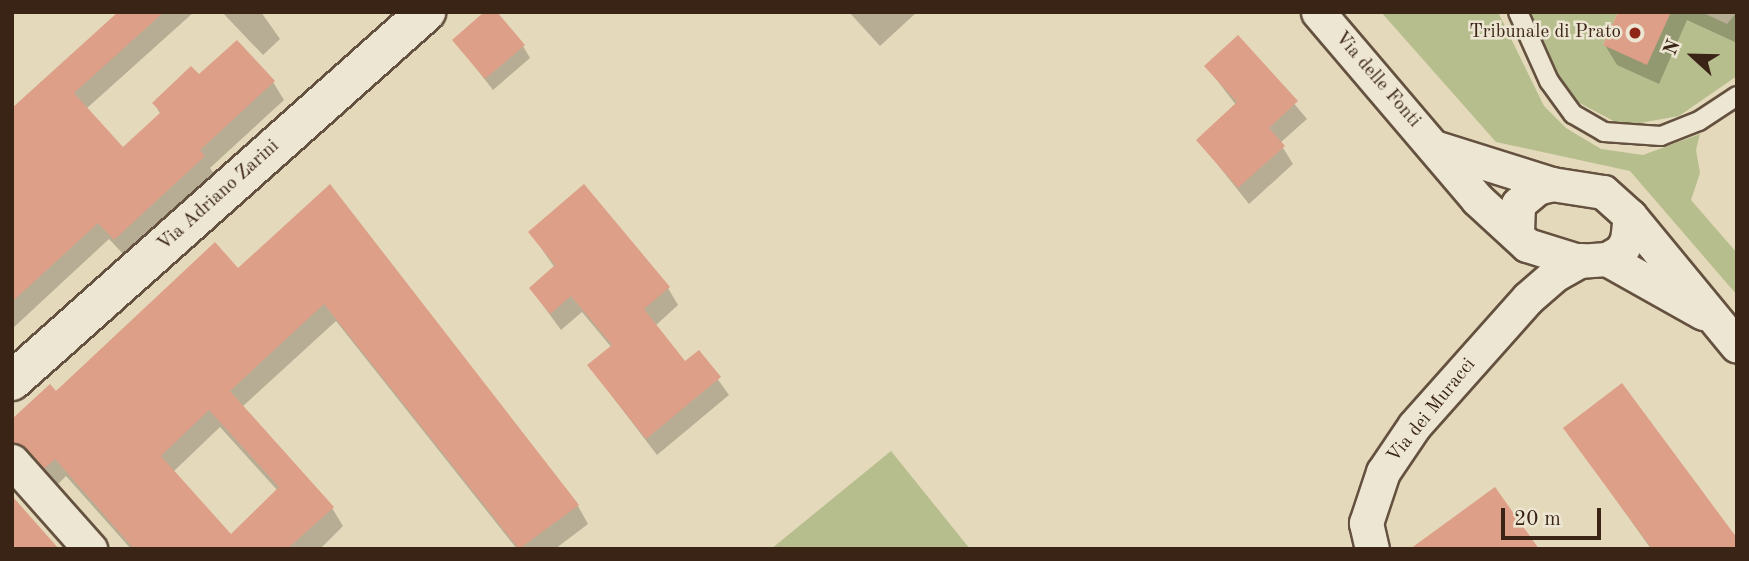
<!DOCTYPE html>
<style>
body{margin:0}
#map{position:relative;width:1749px;height:561px;overflow:hidden;background:#e4d9ba;font-family:"Old Standard TT",serif}
div>[style]{position:absolute}
[style*='--x']{left:calc(var(--x)*1px);top:calc(var(--y)*1px);width:calc(var(--w)*1px);rotate:calc(var(--a)*1deg)}
.green>*{inset:0;background:#b7be8d}
.shadow>*{inset:0;background:#0003}
.building>*{inset:0;background:#dd9f88}
.roads{filter:drop-shadow(2px 0 #64513f) drop-shadow(-2px 0 #64513f) drop-shadow(0 2px #64513f) drop-shadow(0 -2px #64513f)}
.service>*{height:18px;margin:-9px;padding:0 9px;transform-origin:9px;border-radius:9px;background:#ede6d2}
.minor>*{height:33px;margin:-16.5px;padding:0 16.5px;transform-origin:16.5px;border-radius:16.5px;background:#ede6d2}
.tertiary>*{height:38px;margin:-19px;padding:0 19px;transform-origin:19px;border-radius:19px;background:#ede6d2}
.dots>*{width:19px;height:19px;translate:-50% -50%;box-sizing:border-box;border:4px solid #ede6d2;border-radius:50%}
span{translate:-50% -50%;white-space:nowrap;text-align:center;line-height:1.15;-webkit-text-stroke:5px #ede6d2;paint-order:stroke}
.poi-label{font-size:19px;color:#3a2416}
.right{translate:-100% -50%;text-align:right}
.street-label{font-size:19px;color:#3a2416}
.frame{position:absolute;inset:0;border:14px solid #3a2416;pointer-events:none}
.north{position:absolute;left:1658px;top:21px;width:70px;height:70px;-webkit-text-stroke:5px #ede6d2;paint-order:stroke;rotate:292deg;font-size:19px;font-weight:700;line-height:28px;text-align:center;color:#3a2416}
.north::after{content:'';display:block;margin:auto;width:24px;height:32px;background:#3a2416;clip-path:polygon(50% 0,100% 100%,50% 72%,0 100%)}
.scale{position:absolute;left:1501px;top:508px;width:100px;height:32px;box-sizing:border-box;border:4px solid #3a2416;border-top:0;padding-left:9px;font-size:21px;line-height:24px;white-space:nowrap;color:#3a2416;-webkit-text-stroke:5px #ede6d2;paint-order:stroke}
</style>
<div id="map">
<div class="green">
<i style="clip-path:polygon(1381px 12px,1498px 12px,1544px 106px,1566px 128px,1601px 149px,1643px 155px,1700px 134px,1696px 150px,1700px 173px,1691px 200px,1737px 253px,1737px 295px,1630px 171px,1496px 142px)"></i>
<i style="clip-path:polygon(1528px 12px,1618px 12px,1603px 45px,1651px 12px,1701px 12px,1727px 24px,1737px 12px,1737px 76px,1679px 116px,1623px 126px,1572px 99px,1556px 78px)"></i>
<i style="clip-path:polygon(891px 451px,970px 549px,771px 549px)"></i>
</div>
<div class="shadow">
<i style="clip-path:polygon(121px 12px,194px 12px,86px 109px,123px 150px,161px 115px,154px 103px,199px 77px,273px 82px,284px 100px,210px 168px,214px 174px,125px 256px,109px 239px,12px 329px,12px 110px)"></i>
<i style="clip-path:polygon(222px 12px,261px 12px,280px 39px,263px 55px)"></i>
<i style="clip-path:polygon(849px 12px,917px 12px,880px 46px)"></i>
<i style="clip-path:polygon(1620px 12px,1737px 12px,1737px 43px,1687px 20px,1659px 84px,1617px 65px,1605px 45px)"></i>
<i style="clip-path:polygon(1238px 37px,1307px 119px,1280px 143px,1293px 164px,1249px 204px,1198px 140px,1236px 105px,1206px 66px)"></i>
<i style="clip-path:polygon(454px 40px,523px 46px,530px 58px,493px 90px)"></i>
<i style="clip-path:polygon(evenodd,330px 187px,578px 506px,588px 524px,555px 549px,517px 549px,336px 321px,242px 407px,332px 508px,343px 526px,320px 549px,131px 549px,66px 476px,56px 486px,12px 464px,12px 420px,238px 270px,330px 187px,220px 427px,278px 491px,231px 537px,173px 472px,220px 427px)"></i>
<i style="clip-path:polygon(530px 232px,668px 288px,678px 305px,655px 326px,685px 364px,699px 353px,729px 395px,657px 455px,589px 366px,612px 348px,582px 312px,561px 330px,531px 289px,555px 268px)"></i>
<i style="clip-path:polygon(1565px 428px,1737px 549px,1651px 549px)"></i>
</div>
<div class="building">
<i style="clip-path:polygon(118px 12px,164px 12px,74px 93px,123px 147px,161px 112px,152px 103px,191px 66px,199px 74px,237px 40px,275px 81px,200px 150px,205px 156px,114px 240px,98px 223px,12px 302px,12px 108px)"></i>
<i style="clip-path:polygon(484px 12px,497px 12px,525px 45px,485px 79px,452px 40px)"></i>
<i style="clip-path:polygon(1618px 12px,1671px 12px,1647px 65px,1603px 45px)"></i>
<i style="clip-path:polygon(1238px 35px,1298px 101px,1269px 128px,1285px 146px,1238px 188px,1196px 140px,1237px 102px,1204px 66px)"></i>
<i style="clip-path:polygon(evenodd,330px 184px,579px 505px,519px 549px,324px 304px,230px 391px,334px 507px,287px 549px,134px 549px,55px 459px,44px 469px,26px 448px,12px 442px,12px 419px,50px 384px,56px 391px,215px 242px,238px 268px,330px 184px,209px 410px,279px 487px,231px 534px,161px 456px,209px 410px)"></i>
<i style="clip-path:polygon(584px 184px,670px 287px,644px 309px,685px 361px,699px 350px,721px 377px,646px 439px,587px 365px,612px 345px,571px 296px,550px 314px,529px 288px,555px 265px,528px 232px)"></i>
<i style="clip-path:polygon(1622px 383px,1737px 538px,1737px 549px,1652px 549px,1563px 428px)"></i>
<i style="clip-path:polygon(1495px 487px,1539px 549px,1410px 549px)"></i>
<i style="clip-path:polygon(12px 490px,13px 497px,59px 549px,12px 549px)"></i>
</div>
<div class="roads">
<div class="service">
<i style="--x:1518;--y:12;--w:76;--a:65.8"></i>
<i style="--x:1549;--y:81;--w:41;--a:54"></i>
<i style="--x:1573;--y:114;--w:36;--a:30"></i>
<i style="--x:1604;--y:132;--w:57;--a:4"></i>
<i style="--x:1661;--y:136;--w:41;--a:-21.5"></i>
<i style="--x:1699;--y:121;--w:45;--a:-33.3"></i>
</div>
<div class="minor">
<i style="--x:1318;--y:12;--w:245;--a:49.6"></i>
<i style="--x:1477;--y:199;--w:68;--a:42.6"></i>
<i style="--x:1527;--y:245;--w:53;--a:17.4"></i>
<i style="--x:1578;--y:261;--w:29;--a:-4"></i>
<i style="--x:1607;--y:259;--w:16;--a:-30"></i>
<i style="--x:1621;--y:251;--w:13;--a:-61"></i>
<i style="--x:1627;--y:240;--w:24;--a:-83"></i>
<i style="--x:1630;--y:216;--w:36;--a:-138"></i>
<i style="--x:1603;--y:192;--w:52;--a:-171.1"></i>
<i style="--x:1552;--y:184;--w:16;--a:165"></i>
<i style="--x:1537;--y:188;--w:25;--a:140"></i>
<i style="--x:1518;--y:204;--w:29;--a:92"></i>
<i style="--x:1437;--y:148;--w:121;--a:17.4"></i>
<i style="--x:1630;--y:216;--w:168;--a:50.5"></i>
<i style="--x:1607;--y:259;--w:110;--a:29.4"></i>
<i style="--x:12;--y:461;--w:118;--a:48.4"></i>
<i style="--x:1372;--y:549;--w:27;--a:-103"></i>
<i style="--x:1366;--y:523;--w:54;--a:-71.6"></i>
<i style="--x:1383;--y:472;--w:55;--a:-56"></i>
<i style="--x:1414;--y:426;--w:171;--a:-48.3"></i>
<i style="--x:1528;--y:298;--w:37;--a:-41"></i>
<i style="--x:1556;--y:274;--w:29;--a:-29"></i>
</div>
<div class="tertiary">
<i style="--x:12;--y:381;--w:555;--a:-41.71"></i>
</div>
</div>
<div class="dots">
<i style="left:1635px;top:33px;background:#8f2418"></i>
</div>
<div class="poi-label">
<span class="right" style="left:1621px;top:33px">Tribunale di Prato</span>
</div>
<div class="street-label">
<span style="left:1377px;top:80px;rotate:49deg">Via delle Fonti</span>
<span style="left:219px;top:196px;rotate:-42deg">Via Adriano Zarini</span>
<span style="left:1432px;top:411px;rotate:-51deg">Via dei Muracci</span>
</div>
<div class="frame"></div>
<div class="north">N</div>
<div class="scale">20 m</div>
</div>
